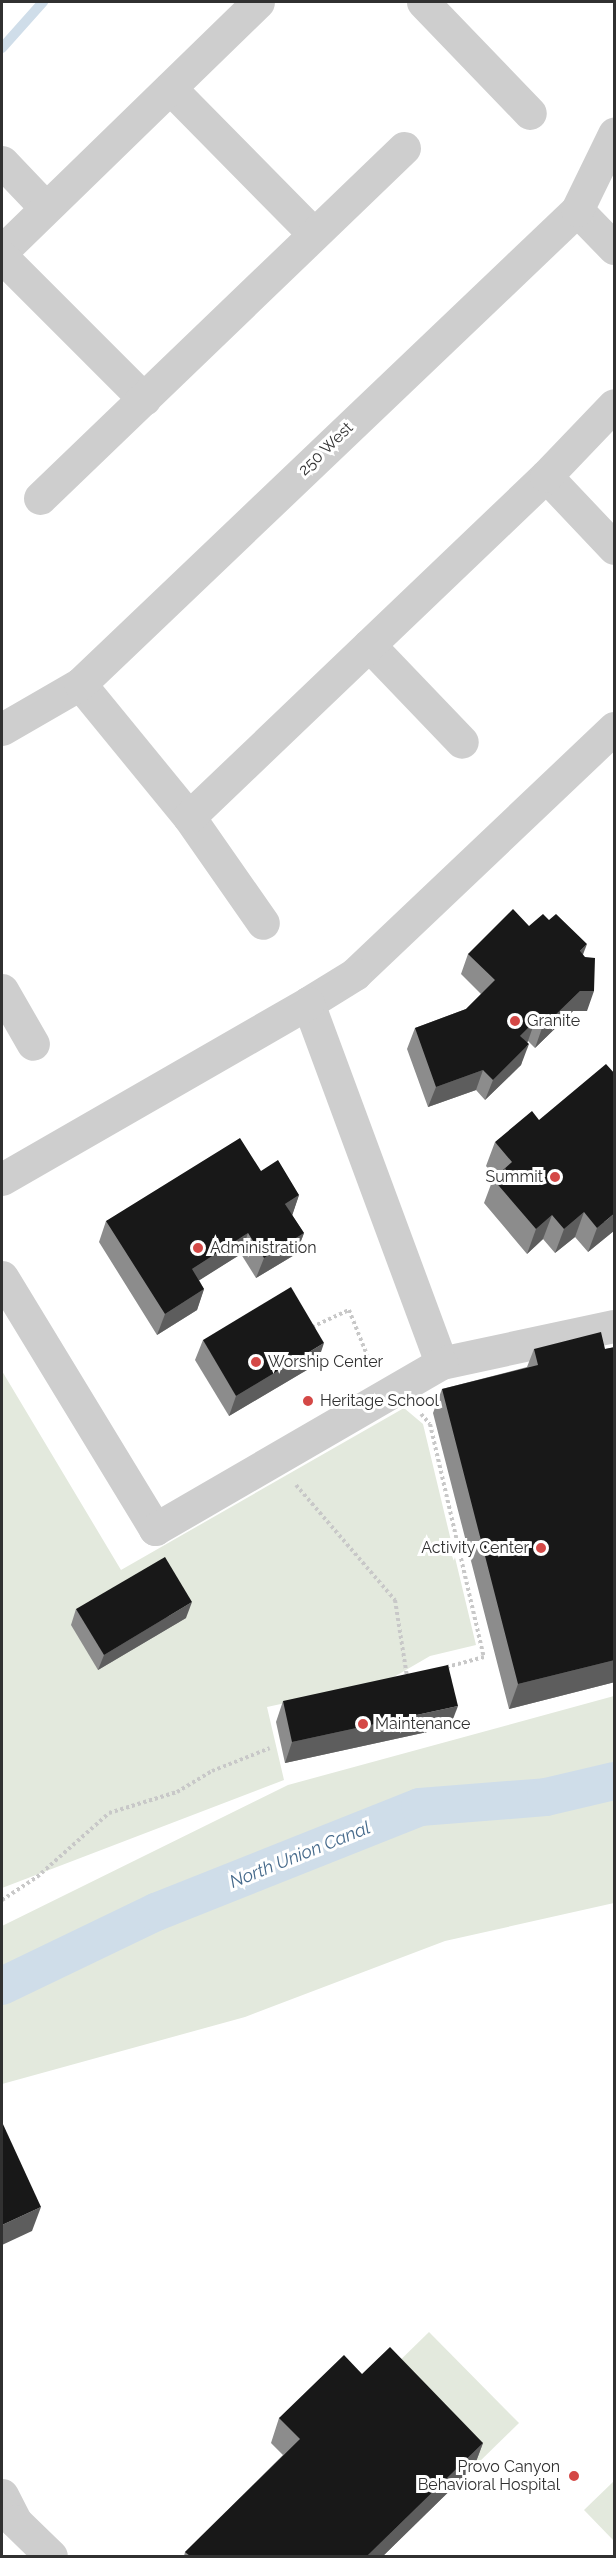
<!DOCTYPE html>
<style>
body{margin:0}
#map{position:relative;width:616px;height:2558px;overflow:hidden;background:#fff;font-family:Raleway,sans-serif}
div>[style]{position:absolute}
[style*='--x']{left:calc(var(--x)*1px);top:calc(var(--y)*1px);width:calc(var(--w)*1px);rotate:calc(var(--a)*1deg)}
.green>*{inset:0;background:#e3e9dd}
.stream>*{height:10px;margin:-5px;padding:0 5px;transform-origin:5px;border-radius:5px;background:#cfdde9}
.canal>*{height:38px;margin:-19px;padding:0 19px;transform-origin:19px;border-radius:19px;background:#cfdde9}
.path>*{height:4px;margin-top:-2px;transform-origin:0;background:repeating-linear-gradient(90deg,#c8c8c8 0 3px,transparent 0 6px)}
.minor>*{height:33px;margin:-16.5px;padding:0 16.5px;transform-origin:16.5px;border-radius:16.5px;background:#cecece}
.wall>*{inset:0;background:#8c8c8c}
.shaded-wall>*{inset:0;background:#5d5d5d}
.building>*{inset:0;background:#181818}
.dots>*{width:16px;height:16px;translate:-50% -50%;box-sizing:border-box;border:3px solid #fff;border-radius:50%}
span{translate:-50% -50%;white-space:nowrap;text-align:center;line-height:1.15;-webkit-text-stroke:6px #fff;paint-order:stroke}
.street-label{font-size:16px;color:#313131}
.poi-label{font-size:16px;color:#313131}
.left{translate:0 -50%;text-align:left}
.right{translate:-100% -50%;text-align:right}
.water-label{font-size:18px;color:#466a8b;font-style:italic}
.frame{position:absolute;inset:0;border:3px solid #313131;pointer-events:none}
</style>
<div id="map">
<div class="green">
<i style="clip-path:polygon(2px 1371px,121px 1570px,404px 1408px,423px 1424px,476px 1645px,430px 1656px,387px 1681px,267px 1707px,284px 1780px,2px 1888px)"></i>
<i style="clip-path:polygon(614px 1696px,614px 1903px,445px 1941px,245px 2017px,2px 2084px,2px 1926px,288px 1785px)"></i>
<i style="clip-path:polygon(429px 2332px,519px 2423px,474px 2467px,384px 2376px)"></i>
<i style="clip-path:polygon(614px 2481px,614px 2541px,584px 2510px)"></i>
</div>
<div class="stream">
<i style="--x:2;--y:48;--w:62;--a:-48.3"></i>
</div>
<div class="canal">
<i style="--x:2;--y:1986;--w:171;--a:-25.7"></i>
<i style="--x:156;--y:1912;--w:284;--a:-21.7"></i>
<i style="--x:420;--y:1807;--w:126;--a:-4.5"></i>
<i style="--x:546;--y:1797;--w:70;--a:-13.2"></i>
</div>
<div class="path">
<i style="--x:312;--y:1327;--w:41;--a:-24.7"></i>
<i style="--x:349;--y:1310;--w:59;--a:68.2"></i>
<i style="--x:421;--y:1414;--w:13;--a:48"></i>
<i style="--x:430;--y:1424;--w:239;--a:77"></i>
<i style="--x:484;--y:1657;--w:39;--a:165"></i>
<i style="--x:296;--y:1485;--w:152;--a:49.3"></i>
<i style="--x:395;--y:1600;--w:78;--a:81.1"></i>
<i style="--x:2;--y:1900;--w:42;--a:-33.3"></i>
<i style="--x:37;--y:1877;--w:96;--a:-41.6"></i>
<i style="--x:109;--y:1813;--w:71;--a:-17.2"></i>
<i style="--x:177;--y:1792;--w:41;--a:-31"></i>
<i style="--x:212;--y:1771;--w:62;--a:-21.6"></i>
</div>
<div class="minor">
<i style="--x:423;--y:2;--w:154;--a:46.1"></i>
<i style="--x:170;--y:88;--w:205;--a:45.4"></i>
<i style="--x:2;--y:162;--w:62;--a:46.3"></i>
<i style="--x:577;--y:210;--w:53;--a:45.8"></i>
<i style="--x:2;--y:251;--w:357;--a:-44.2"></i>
<i style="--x:2;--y:257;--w:201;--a:45"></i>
<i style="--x:546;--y:476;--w:99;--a:46.6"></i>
<i style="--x:40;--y:498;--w:505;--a:-43.88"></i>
<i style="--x:369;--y:645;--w:134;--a:46.2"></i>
<i style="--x:80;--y:684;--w:172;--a:50.7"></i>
<i style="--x:189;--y:817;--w:129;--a:55.1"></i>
<i style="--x:614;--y:728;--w:357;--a:136.5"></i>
<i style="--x:355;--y:974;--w:55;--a:148.3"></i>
<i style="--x:308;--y:1003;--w:384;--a:69.7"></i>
<i style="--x:441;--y:1363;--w:177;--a:-12.1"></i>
<i style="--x:2;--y:729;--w:90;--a:-30"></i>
<i style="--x:80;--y:684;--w:687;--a:-43.64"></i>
<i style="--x:577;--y:210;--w:85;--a:-64"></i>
<i style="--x:189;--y:817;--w:494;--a:-43.7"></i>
<i style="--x:546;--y:476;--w:98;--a:-46.2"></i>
<i style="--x:2;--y:990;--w:62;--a:60.1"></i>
<i style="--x:2;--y:1179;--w:353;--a:-29.9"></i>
<i style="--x:2;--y:1277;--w:295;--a:58.7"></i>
<i style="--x:155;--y:1529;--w:331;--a:-30.1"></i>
<i style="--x:2;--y:2495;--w:29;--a:63"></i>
<i style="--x:15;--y:2521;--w:50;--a:44.2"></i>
</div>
<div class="wall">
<i style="clip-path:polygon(529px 926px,583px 954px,587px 1011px,573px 1011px,535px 1048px,528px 1041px,521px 1065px,485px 1100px,476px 1090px,428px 1107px,407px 1049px,415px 1028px,466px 1009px,481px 994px,461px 974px,468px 954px)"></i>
<i style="clip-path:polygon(495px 1142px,615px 1230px,588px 1252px,575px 1237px,555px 1253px,543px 1239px,527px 1254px,484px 1203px,493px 1179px,495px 1177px,486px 1166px)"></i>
<i style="clip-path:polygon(261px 1171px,299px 1195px,292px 1215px,304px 1233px,296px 1254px,256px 1278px,241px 1254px,199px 1280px,204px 1289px,197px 1310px,157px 1335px,99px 1242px,106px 1221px)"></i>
<i style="clip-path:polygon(203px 1340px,317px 1364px,229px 1416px,195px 1360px)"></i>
<i style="clip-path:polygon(615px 1347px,615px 1682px,509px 1709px,433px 1413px,442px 1389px,527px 1367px,534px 1349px,605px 1349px)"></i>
<i style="clip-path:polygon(76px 1609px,186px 1618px,98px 1670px,71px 1625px)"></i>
<i style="clip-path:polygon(283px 1701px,450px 1727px,285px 1763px,276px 1722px)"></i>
<i style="clip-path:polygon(362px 2374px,483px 2443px,474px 2467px,383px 2556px,184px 2556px,185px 2552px,283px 2455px,271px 2443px,279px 2418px)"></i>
</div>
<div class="shaded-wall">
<i style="clip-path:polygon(587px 944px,579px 965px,580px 951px)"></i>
<i style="clip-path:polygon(580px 991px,594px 991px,587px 1011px,573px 1011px,535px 1048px,542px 1028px)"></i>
<i style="clip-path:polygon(535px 1021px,528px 1041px,513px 1057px,520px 1036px)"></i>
<i style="clip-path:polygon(529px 1044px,521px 1065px,485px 1100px,493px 1080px)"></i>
<i style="clip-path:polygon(483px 1070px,476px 1090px,428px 1107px,436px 1087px)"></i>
<i style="clip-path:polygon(299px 1195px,292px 1216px,285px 1204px)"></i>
<i style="clip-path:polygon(584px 1212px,575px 1237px,555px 1253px,564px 1229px)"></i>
<i style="clip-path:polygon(615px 1213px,615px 1230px,588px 1252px,597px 1228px)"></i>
<i style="clip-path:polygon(552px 1215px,543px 1239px,527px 1254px,536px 1229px)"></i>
<i style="clip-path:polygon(248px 1233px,241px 1254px,184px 1290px,192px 1269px)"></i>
<i style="clip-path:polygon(304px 1233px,296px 1254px,256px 1278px,264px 1258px)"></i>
<i style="clip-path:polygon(204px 1289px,197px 1310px,157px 1335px,165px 1314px)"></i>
<i style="clip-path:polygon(324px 1343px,317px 1364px,229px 1416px,236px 1396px)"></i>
<i style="clip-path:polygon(192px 1602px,186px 1618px,98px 1670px,104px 1655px)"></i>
<i style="clip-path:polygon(615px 1660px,615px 1682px,509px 1709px,518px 1684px)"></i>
<i style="clip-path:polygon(458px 1706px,450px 1727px,285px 1763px,292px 1742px)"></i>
<i style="clip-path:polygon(41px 2207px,32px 2231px,2px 2245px,2px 2225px)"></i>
<i style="clip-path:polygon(483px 2443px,474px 2467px,383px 2556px,367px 2556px)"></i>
</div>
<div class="building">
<i style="clip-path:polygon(513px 909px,529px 926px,543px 914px,549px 920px,556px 914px,587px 944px,580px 951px,585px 957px,595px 958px,594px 991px,580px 991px,542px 1028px,535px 1021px,520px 1036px,529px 1044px,493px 1080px,483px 1070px,436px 1087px,415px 1028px,466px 1009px,495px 980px,468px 954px)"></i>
<i style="clip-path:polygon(606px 1064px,615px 1074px,615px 1213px,597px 1228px,584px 1212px,564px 1229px,552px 1215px,536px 1229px,493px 1179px,512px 1162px,495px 1142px,532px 1111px,539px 1120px)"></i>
<i style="clip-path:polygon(240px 1138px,261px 1171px,278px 1160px,299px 1195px,285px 1204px,304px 1233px,264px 1258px,248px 1233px,192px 1269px,204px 1289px,165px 1314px,106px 1221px)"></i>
<i style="clip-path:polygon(291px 1287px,324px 1343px,236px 1396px,203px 1340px)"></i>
<i style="clip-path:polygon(601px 1332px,605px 1349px,615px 1347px,615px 1660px,518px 1684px,442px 1389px,538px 1365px,534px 1349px)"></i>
<i style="clip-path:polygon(165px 1557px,192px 1602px,104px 1655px,76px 1609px)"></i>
<i style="clip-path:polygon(448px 1665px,458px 1706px,292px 1742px,283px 1701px)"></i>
<i style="clip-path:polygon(2px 2122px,41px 2207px,2px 2225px)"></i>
<i style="clip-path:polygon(390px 2347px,483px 2443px,367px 2556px,190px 2556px,185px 2552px,300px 2439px,279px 2418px,344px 2355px,362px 2374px)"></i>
</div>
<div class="dots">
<i style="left:515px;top:1021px;background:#d44846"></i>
<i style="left:555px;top:1177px;background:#d44846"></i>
<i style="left:198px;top:1248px;background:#d44846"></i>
<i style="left:256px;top:1362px;background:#d44846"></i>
<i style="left:308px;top:1401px;background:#d44846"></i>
<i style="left:541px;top:1548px;background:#d44846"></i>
<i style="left:363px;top:1724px;background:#d44846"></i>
<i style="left:574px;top:2476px;background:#d44846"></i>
</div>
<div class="street-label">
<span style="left:326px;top:449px;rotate:-44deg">250 West</span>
</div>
<div class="poi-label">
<span class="left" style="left:527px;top:1021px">Granite</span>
<span class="right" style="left:543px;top:1177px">Summit</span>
<span class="left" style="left:210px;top:1248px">Administration</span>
<span class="left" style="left:268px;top:1362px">Worship Center</span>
<span class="left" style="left:320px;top:1401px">Heritage School</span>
<span class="right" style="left:529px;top:1548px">Activity Center</span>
<span class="left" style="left:375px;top:1724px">Maintenance</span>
<span class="right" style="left:560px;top:2476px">Provo Canyon<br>Behavioral Hospital</span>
</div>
<div class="water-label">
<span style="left:300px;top:1855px;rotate:-22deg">North Union Canal</span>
</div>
<div class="frame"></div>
</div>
